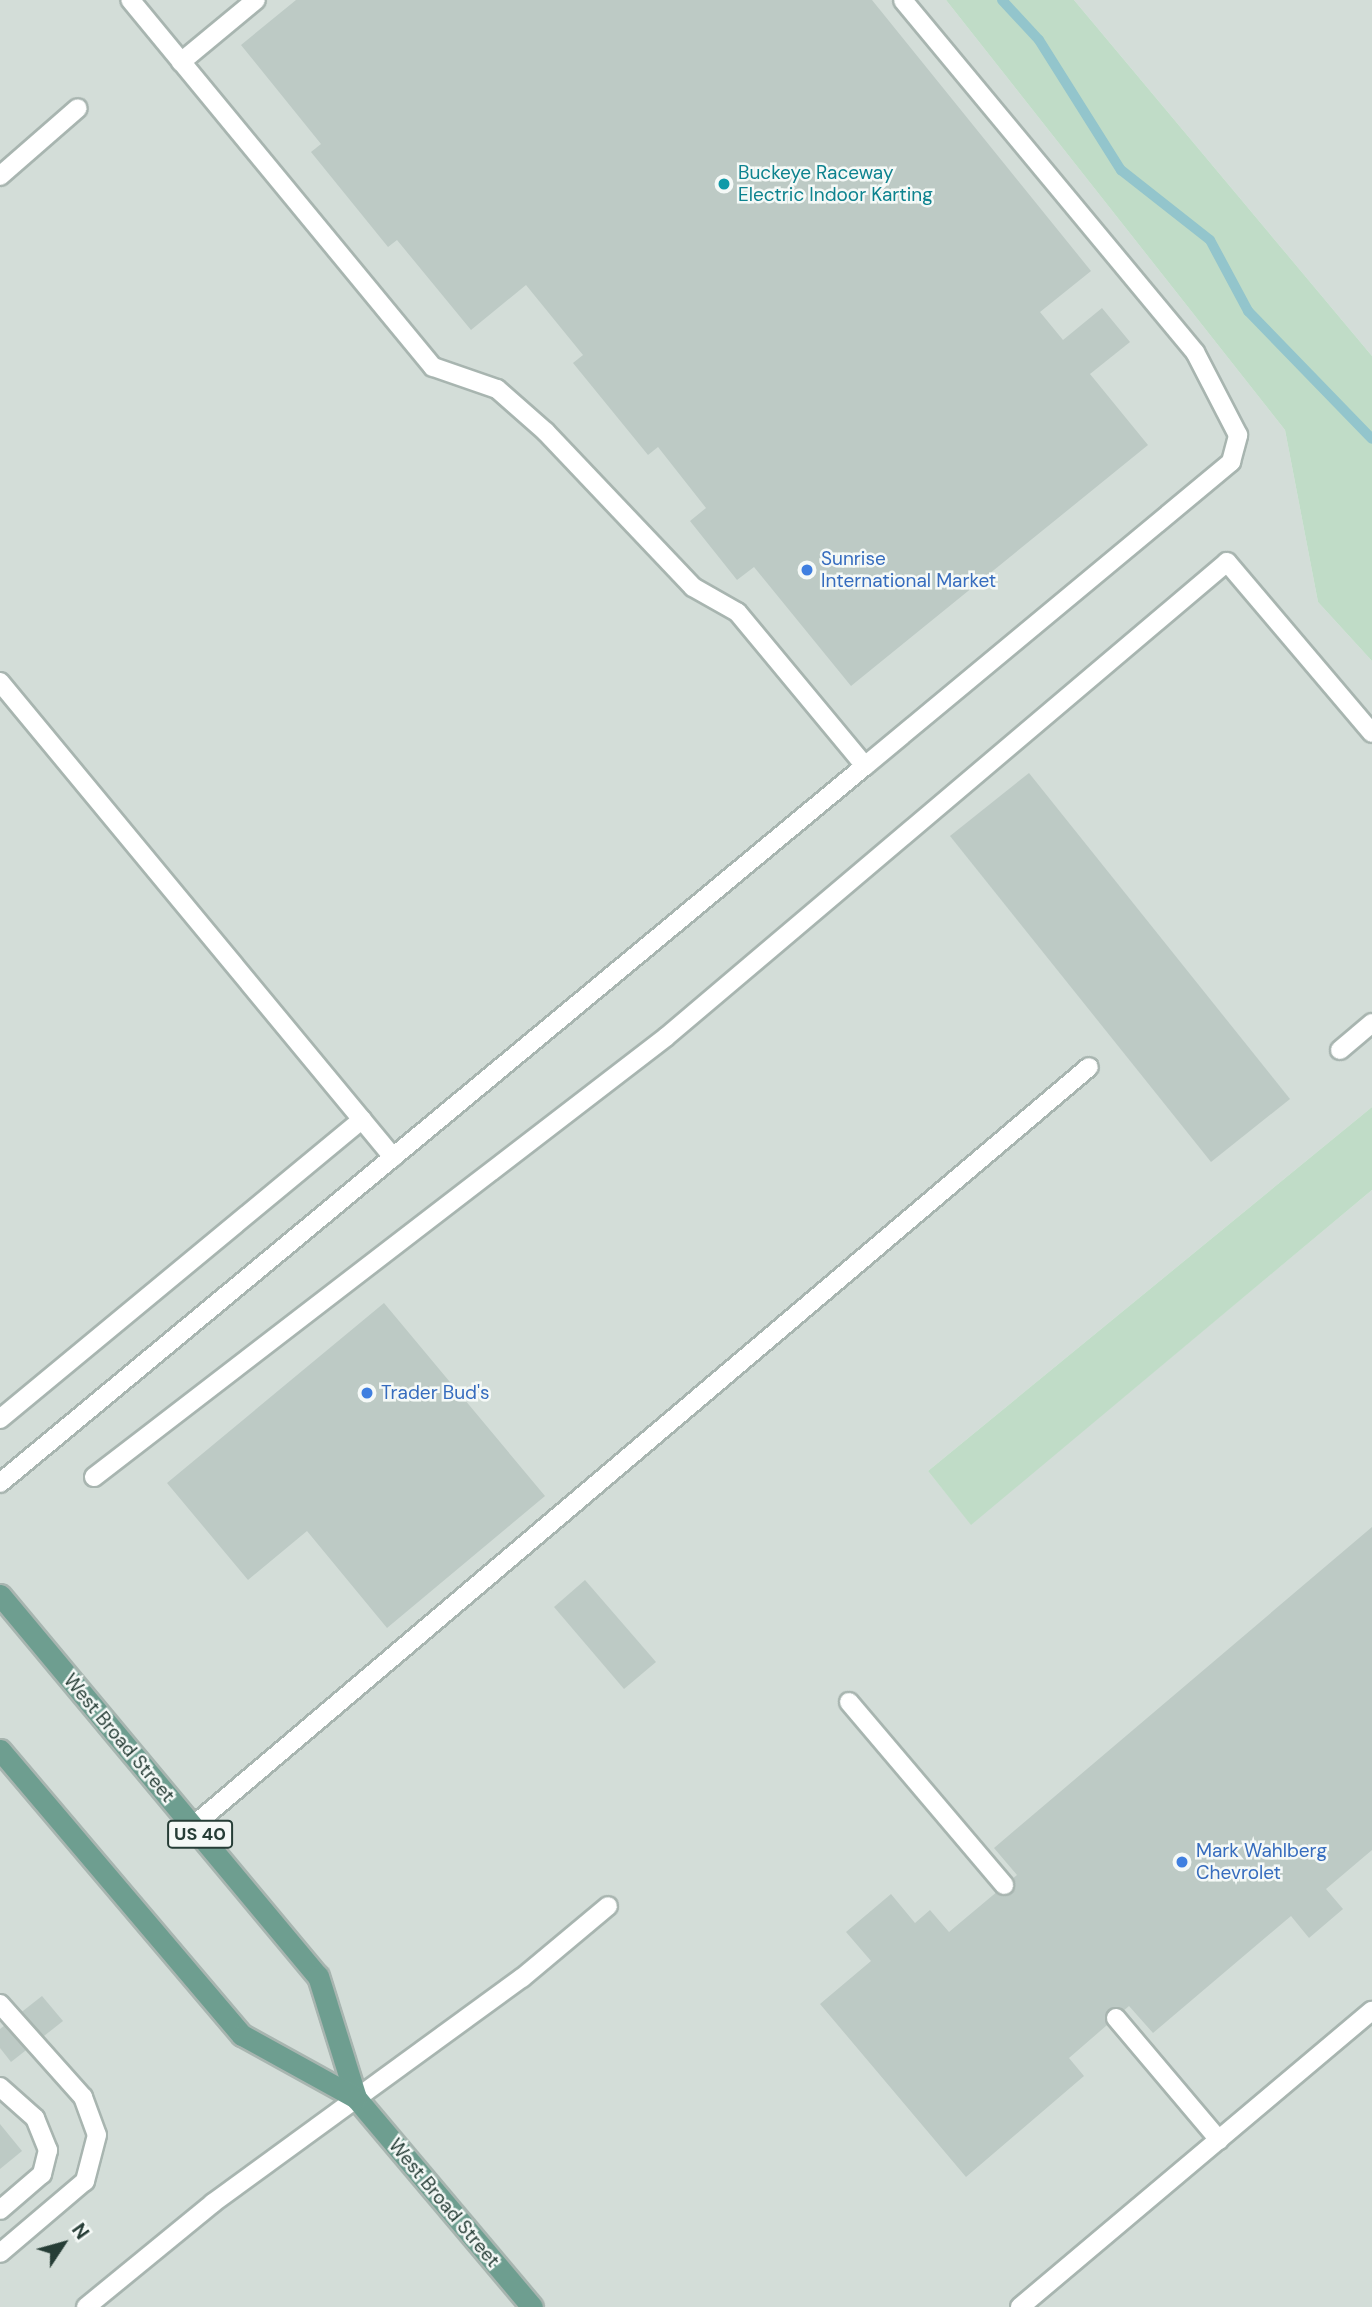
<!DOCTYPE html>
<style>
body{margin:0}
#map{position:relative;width:1372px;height:2307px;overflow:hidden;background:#e5ede9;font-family:"DM Sans",sans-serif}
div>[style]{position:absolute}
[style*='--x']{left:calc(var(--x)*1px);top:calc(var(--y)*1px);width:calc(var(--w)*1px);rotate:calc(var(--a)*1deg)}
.built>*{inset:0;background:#d3ddd8}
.green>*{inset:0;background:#c0dcc7}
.stream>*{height:10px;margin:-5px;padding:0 5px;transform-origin:5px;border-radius:5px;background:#93c5cc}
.building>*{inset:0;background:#bdcac5}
.roads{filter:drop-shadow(2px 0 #a8b5b0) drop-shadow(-2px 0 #a8b5b0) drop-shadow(0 2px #a8b5b0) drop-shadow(0 -2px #a8b5b0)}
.service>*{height:18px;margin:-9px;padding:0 9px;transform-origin:9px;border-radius:9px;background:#fff}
.primary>*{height:21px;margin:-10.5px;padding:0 10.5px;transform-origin:10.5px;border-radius:10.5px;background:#6e9e90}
.dots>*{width:19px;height:19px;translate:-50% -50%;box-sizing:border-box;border:4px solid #f5f9f7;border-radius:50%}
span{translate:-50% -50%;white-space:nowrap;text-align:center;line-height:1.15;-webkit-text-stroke:5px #f5f9f7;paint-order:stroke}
.shield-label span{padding:2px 5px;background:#f5f9f7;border:2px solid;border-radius:5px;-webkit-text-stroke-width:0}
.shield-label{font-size:18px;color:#263d36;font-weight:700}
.culture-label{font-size:19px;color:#0d838f}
.left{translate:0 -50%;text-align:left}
.shop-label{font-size:19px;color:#366cbe}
.street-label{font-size:19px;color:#263d36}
.north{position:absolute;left:28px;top:2209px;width:70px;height:70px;-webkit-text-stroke:5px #f5f9f7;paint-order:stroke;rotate:54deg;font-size:19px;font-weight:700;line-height:28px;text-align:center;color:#263d36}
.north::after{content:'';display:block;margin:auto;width:24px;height:32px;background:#263d36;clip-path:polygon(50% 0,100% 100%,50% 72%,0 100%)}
</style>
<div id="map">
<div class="built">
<i style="clip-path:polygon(0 0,946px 0,1285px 430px,1318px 602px,1372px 661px,1372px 1107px,928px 1471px,971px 1524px,1372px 1190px,1372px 2307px,0 2307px)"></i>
<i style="clip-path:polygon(1074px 0,1372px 0,1372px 356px)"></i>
</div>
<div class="green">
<i style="clip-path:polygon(946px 0,1074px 0,1372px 356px,1372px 661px,1318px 602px,1285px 430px)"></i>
<i style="clip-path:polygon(1372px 1107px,1372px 1190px,971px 1525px,928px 1471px)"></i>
</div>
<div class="stream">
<i style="--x:1002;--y:0;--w:54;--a:47.2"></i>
<i style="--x:1039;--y:40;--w:154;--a:57.8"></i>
<i style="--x:1121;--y:170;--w:113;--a:38.2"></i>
<i style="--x:1210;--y:240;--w:81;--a:61.8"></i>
<i style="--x:1248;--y:311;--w:178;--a:45.9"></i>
</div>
<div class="building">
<i style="clip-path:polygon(296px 0,872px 0,1091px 271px,1040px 312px,1063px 340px,1102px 308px,1130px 342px,1090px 374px,1148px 445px,851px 686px,754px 567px,737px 580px,690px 521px,706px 508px,658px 447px,648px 455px,573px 363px,583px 355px,526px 285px,471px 330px,397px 240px,388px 247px,311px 152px,321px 144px,241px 45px)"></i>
<i style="clip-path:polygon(1029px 773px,1290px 1099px,1211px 1162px,950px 836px)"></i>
<i style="clip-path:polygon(384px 1303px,545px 1496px,387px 1628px,307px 1531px,248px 1580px,167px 1483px)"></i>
<i style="clip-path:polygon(1372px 1527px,1372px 1850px,1326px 1889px,1343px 1909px,1309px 1938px,1291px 1916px,1153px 2033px,1129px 2006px,1069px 2058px,1084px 2076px,966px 2177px,820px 2004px,871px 1961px,846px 1932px,891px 1894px,915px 1923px,930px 1910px,949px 1932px,1017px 1875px,994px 1848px)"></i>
<i style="clip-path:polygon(585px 1580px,656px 1662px,624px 1689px,554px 1607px)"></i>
<i style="clip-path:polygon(42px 1996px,63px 2021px,11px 2062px,0 2048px,0 2029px)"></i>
<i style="clip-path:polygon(0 2124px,22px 2151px,0 2169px)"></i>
</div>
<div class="roads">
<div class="service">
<i style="--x:181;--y:62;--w:97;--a:-39.6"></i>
<i style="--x:0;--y:176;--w:103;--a:-41.1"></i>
<i style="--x:0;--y:682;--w:617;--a:50.4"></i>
<i style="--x:865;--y:766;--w:476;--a:-39.7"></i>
<i style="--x:1231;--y:462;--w:28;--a:-75"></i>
<i style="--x:1238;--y:435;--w:93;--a:-117.4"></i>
<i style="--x:1195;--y:352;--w:457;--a:-129.7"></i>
<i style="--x:1340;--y:1050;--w:42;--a:-40.2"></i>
<i style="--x:0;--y:1419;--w:470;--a:-39.6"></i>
<i style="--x:94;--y:1477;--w:722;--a:-37.57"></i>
<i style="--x:666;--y:1037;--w:735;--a:-40.25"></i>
<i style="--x:1227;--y:562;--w:224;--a:49.7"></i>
<i style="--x:0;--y:1483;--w:1124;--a:-39.66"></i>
<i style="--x:865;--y:766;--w:200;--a:-129.7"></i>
<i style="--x:737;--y:612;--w:51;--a:-150.4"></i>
<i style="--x:693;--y:587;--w:214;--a:-133.5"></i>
<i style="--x:546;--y:432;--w:65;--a:-138.7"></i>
<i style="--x:497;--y:389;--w:68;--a:-161"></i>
<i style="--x:433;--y:367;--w:476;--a:-129.5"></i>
<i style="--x:849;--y:1702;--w:240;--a:49.7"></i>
<i style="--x:193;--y:1826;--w:1174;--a:-40.27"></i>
<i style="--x:0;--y:2004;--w:125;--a:48.3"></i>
<i style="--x:83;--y:2097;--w:40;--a:69.8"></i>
<i style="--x:97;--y:2135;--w:48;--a:104.6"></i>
<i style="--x:85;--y:2181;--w:111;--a:139.7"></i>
<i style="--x:1116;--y:2018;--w:160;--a:49.8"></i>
<i style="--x:0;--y:2087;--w:47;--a:41.5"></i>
<i style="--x:35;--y:2118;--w:35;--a:68"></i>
<i style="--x:48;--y:2150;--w:25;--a:104"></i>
<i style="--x:42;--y:2174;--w:55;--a:139.4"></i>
<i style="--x:86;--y:2307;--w:164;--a:-39.3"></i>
<i style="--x:213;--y:2203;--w:382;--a:-36.1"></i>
<i style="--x:522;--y:1978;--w:112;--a:-39.9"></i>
<i style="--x:1020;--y:2307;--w:460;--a:-40.1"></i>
</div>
<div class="primary">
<i style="--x:0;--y:1595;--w:496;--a:50.2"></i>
<i style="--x:318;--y:1976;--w:128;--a:72.7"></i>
<i style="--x:356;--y:2098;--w:273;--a:49.9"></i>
<i style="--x:0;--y:1750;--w:374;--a:49.7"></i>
<i style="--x:242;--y:2035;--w:130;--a:28.9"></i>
</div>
</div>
<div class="dots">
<i style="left:724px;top:184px;background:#0f9aa8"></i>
<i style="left:807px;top:570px;background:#3f7fe0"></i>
<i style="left:367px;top:1393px;background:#3f7fe0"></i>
<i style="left:1182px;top:1862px;background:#3f7fe0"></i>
</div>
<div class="shield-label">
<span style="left:200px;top:1834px">US 40</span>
</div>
<div class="culture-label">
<span class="left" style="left:738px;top:184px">Buckeye Raceway<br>Electric Indoor Karting</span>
</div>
<div class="shop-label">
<span class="left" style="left:821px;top:570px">Sunrise<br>International Market</span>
<span class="left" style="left:381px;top:1393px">Trader Bud's</span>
<span class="left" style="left:1196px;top:1862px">Mark Wahlberg<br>Chevrolet</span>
</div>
<div class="street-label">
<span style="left:119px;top:1738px;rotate:50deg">West Broad Street</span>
<span style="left:444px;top:2203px;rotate:50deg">West Broad Street</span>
</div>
<div class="north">N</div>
</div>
